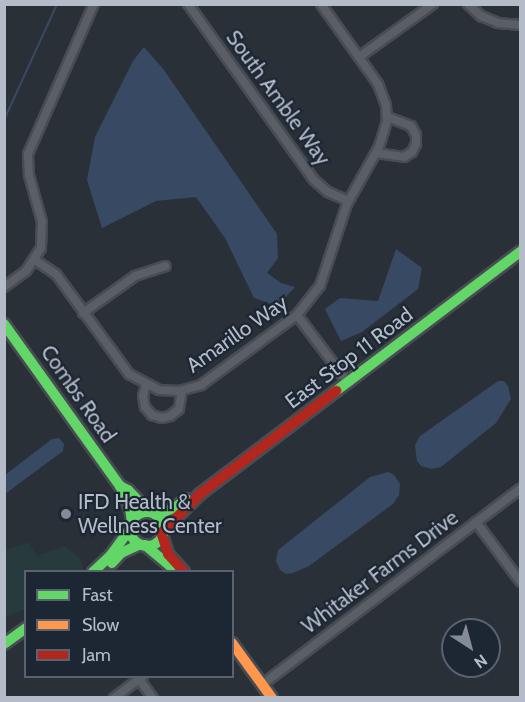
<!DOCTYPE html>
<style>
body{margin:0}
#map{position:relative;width:525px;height:702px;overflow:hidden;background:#2a3038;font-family:Cabin,sans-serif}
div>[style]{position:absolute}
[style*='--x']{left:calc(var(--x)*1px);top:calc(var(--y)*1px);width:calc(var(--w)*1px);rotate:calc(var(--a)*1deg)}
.green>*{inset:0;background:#273a3e}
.water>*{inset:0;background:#384963}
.stream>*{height:2px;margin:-1px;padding:0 1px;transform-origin:1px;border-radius:1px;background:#384963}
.roads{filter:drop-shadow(2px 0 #484c53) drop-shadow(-2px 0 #484c53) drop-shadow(0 2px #484c53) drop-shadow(0 -2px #484c53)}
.street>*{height:8px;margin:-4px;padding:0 4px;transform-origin:4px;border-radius:4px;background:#5a5e66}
.fast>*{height:10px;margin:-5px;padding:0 5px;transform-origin:5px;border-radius:5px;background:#63d668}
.fast>.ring{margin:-5px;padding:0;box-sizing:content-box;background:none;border:10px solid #63d668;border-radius:50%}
.slow>*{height:10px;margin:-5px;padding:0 5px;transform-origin:5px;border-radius:5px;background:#ff974d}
.jam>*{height:10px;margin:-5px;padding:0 5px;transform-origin:5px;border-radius:5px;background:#b3261e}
.dots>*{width:16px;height:16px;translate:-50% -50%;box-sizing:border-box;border:3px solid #1d2633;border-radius:50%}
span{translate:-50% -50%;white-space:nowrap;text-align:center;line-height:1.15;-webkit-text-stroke:4.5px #1d2633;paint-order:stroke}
.street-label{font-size:21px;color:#b4bcc9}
.poi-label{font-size:21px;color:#b4bcc9}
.left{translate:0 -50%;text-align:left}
.frame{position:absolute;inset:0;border:6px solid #b4bcc9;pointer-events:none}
.legend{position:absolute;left:24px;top:570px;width:210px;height:108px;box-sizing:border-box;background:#1d2633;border:2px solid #59626f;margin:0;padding:8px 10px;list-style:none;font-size:18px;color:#b4bcc9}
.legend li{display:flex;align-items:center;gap:12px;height:30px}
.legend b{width:30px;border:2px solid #59626f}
.north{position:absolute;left:441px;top:618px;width:60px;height:60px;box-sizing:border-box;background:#1d2633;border:2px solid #59626f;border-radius:50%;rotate:144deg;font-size:16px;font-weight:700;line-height:24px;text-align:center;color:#b4bcc9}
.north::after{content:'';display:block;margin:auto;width:21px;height:27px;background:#848b96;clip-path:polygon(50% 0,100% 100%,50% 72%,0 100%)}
</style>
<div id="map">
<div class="green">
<i style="clip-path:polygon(28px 542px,37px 556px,64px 546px,80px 558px,84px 571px,26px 572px,25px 609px,5px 618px,5px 551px)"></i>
</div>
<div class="water">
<i style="clip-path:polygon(144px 47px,164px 70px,277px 234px,278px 258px,267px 273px,281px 283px,295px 287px,277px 306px,254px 298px,225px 238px,196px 197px,156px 201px,102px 228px,87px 180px,95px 137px,133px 61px)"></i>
<i style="clip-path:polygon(396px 249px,422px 268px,418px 289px,362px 332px,341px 341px,325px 309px,340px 298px,378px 301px)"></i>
<i style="clip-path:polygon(498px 381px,504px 381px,508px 386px,511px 399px,496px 423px,441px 467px,432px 469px,421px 466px,417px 461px,415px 445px,420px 436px)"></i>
<i style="clip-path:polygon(59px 438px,64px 444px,63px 451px,5px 494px,5px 475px,52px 439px)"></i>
<i style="clip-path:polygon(388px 472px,394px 475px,400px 484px,399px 495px,393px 504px,309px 566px,293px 573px,286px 574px,280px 570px,276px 561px,278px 550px,370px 477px)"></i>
</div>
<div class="stream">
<i style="--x:4;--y:120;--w:128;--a:-65.4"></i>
</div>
<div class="roads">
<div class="street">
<i style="--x:188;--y:4;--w:216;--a:54.4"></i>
<i style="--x:314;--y:180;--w:18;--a:41"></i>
<i style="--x:328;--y:192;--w:22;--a:24"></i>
<i style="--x:468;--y:4;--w:18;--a:43"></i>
<i style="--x:481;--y:16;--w:18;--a:22"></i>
<i style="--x:498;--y:23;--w:22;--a:5"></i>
<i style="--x:359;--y:57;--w:91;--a:-35.6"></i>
<i style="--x:376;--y:153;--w:28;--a:8"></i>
<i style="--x:404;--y:157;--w:9;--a:-32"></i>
<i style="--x:412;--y:152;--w:9;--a:-63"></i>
<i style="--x:416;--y:144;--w:9;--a:-90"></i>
<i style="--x:416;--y:135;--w:10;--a:-119"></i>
<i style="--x:411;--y:126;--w:26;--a:-159"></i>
<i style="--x:35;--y:260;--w:25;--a:34"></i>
<i style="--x:56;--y:274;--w:124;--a:53.9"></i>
<i style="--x:129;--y:374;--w:34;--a:28"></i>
<i style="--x:159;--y:390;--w:20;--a:3"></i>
<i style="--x:179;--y:391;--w:23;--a:-15"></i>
<i style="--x:201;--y:385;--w:119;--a:-36.1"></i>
<i style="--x:297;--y:315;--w:37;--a:-52"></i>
<i style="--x:320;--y:286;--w:86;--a:-71.8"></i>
<i style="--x:347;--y:204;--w:65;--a:-60.7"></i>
<i style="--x:379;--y:147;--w:28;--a:-73"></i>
<i style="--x:387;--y:120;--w:15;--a:-94"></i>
<i style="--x:386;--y:105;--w:22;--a:-111"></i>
<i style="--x:378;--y:84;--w:98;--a:-125.5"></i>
<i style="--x:4;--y:287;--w:27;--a:-36"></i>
<i style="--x:26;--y:271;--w:27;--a:-57"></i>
<i style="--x:41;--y:248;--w:26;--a:-88"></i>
<i style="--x:42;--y:222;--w:49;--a:-105.5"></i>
<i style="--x:29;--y:175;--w:21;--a:-93"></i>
<i style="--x:28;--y:154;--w:164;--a:-66.3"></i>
<i style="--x:83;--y:313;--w:64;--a:-35.4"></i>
<i style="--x:135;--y:276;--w:32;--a:-18"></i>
<i style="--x:297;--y:315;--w:85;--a:53.1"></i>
<i style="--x:146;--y:385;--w:11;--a:105"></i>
<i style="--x:143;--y:396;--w:11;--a:80"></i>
<i style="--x:145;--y:407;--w:11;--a:49"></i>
<i style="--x:152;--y:415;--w:10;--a:17"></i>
<i style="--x:162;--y:418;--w:8;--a:-14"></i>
<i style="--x:170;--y:416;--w:11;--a:-38"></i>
<i style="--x:179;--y:409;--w:19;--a:-81"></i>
<i style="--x:476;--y:522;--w:74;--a:53.3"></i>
<i style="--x:139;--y:679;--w:24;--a:54"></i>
<i style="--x:263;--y:684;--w:323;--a:-37.2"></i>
<i style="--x:114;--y:698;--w:36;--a:-37"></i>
</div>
<div class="fast">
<i style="--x:4;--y:324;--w:199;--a:54.4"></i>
<i style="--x:120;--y:486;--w:24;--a:66"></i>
<i style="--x:130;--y:508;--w:14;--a:82"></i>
<i style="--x:336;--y:391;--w:231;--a:-37.1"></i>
<i style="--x:120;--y:486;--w:9;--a:27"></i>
<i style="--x:128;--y:490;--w:30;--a:46"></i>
<i class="ring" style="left:130px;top:512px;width:24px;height:24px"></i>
<i style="--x:156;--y:515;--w:22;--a:-22"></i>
<i style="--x:176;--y:507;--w:13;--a:-39"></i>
<i style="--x:145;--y:545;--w:35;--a:40"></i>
<i style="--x:112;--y:563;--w:13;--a:-48"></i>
<i style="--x:121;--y:553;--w:21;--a:-25"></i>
<i style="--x:93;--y:572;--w:25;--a:-43"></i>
<i style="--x:111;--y:555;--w:32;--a:-54"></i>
<i style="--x:4;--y:644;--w:27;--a:-36"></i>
</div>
<div class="slow">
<i style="--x:232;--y:643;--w:68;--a:54"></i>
</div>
<div class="jam">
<i style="--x:163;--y:531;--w:52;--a:-45"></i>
<i style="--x:200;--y:494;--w:171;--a:-37.1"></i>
<i style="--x:162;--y:535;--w:20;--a:72"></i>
<i style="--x:168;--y:554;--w:24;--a:48"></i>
</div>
</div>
<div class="dots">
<i style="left:66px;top:514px;background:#848b96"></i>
</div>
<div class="street-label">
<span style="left:278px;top:98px;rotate:54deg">South Amble Way</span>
<span style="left:237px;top:334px;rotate:-35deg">Amarillo Way</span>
<span style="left:349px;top:358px;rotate:-37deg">East Stop 11 Road</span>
<span style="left:78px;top:394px;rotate:55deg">Combs Road</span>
<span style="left:380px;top:572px;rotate:-37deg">Whitaker Farms Drive</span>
</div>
<div class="poi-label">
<span class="left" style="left:78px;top:514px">IFD Health &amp;<br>Wellness Center</span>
</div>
<div class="frame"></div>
<ul class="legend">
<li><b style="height:8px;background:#63d668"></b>Fast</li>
<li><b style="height:8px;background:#ff974d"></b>Slow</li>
<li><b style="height:8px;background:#b3261e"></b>Jam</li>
</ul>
<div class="north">N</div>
</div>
